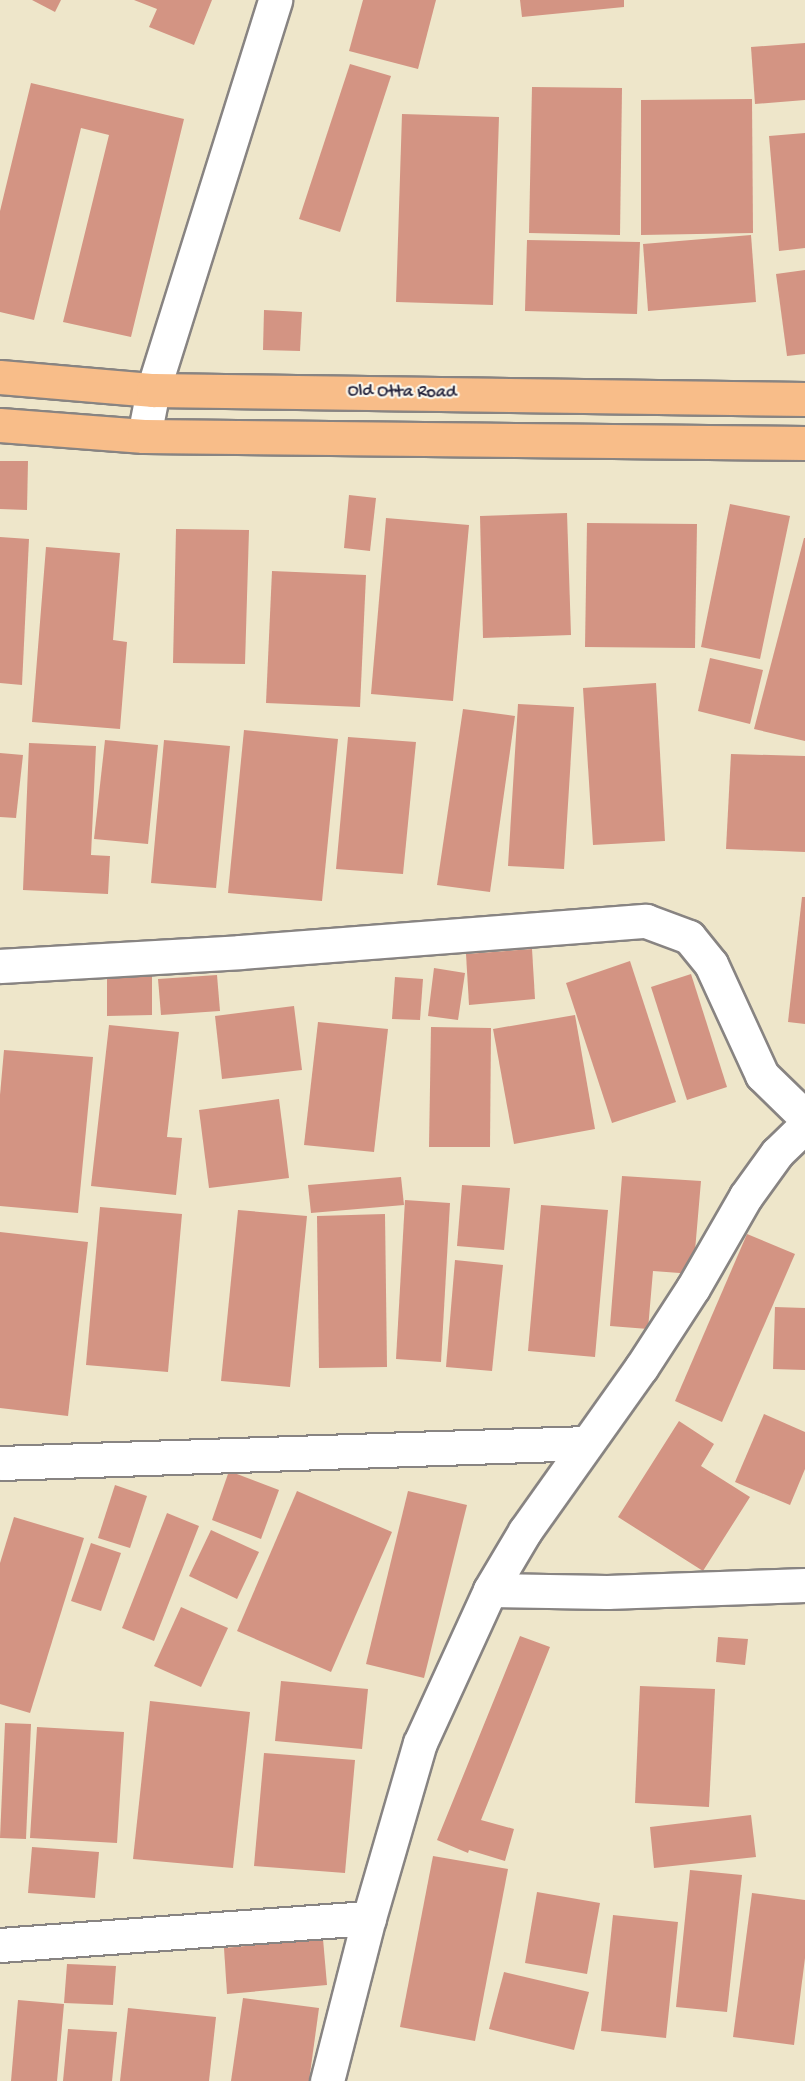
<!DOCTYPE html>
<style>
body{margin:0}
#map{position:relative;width:805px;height:2081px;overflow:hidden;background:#eee6ca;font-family:"Gochi Hand",sans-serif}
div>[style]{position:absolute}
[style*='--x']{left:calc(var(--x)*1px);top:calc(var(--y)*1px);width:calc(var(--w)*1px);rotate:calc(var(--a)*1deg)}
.building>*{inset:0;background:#d39483}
.roads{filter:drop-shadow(2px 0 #888482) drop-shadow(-2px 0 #888482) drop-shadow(0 2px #888482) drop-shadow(0 -2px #888482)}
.minor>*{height:33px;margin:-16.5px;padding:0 16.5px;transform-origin:16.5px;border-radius:16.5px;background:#fff}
.major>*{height:33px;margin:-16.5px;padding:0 16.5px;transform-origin:16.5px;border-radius:16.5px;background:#f8bd89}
span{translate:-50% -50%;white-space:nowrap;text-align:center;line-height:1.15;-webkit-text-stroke:4.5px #fbf7ec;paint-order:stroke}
.street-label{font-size:18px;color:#22223b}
</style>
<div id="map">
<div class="building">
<i style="clip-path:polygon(32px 0,61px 0,55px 12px)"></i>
<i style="clip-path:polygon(134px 0,212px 0,194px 45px,149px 27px,157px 9px)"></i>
<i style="clip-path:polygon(363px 0,436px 0,418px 69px,349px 51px)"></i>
<i style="clip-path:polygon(520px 0,624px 0,624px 7px,522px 17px)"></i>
<i style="clip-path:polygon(805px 43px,805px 100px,755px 104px,751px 47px)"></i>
<i style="clip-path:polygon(350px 64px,391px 76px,340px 232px,299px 219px)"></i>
<i style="clip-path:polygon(31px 83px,184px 119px,131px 337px,63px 322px,109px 135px,81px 128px,34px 320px,0 312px,0 211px)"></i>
<i style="clip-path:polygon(532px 87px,622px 88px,620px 235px,529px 233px)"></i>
<i style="clip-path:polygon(752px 99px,753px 233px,641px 235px,641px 100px)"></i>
<i style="clip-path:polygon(402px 114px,499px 117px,493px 305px,396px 302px)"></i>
<i style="clip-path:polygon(805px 133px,805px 248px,779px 251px,769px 136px)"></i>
<i style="clip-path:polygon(751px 235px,756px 302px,648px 311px,643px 244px)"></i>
<i style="clip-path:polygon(527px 240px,640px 242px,637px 314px,525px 311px)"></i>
<i style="clip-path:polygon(805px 270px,805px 354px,787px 356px,776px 274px)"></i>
<i style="clip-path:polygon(264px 310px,302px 312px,300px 351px,263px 350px)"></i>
<i style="clip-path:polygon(0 461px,28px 461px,27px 510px,0 509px)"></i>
<i style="clip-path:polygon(349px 495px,376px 498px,370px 551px,344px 548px)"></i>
<i style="clip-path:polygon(730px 504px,790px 516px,760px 659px,701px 647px)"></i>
<i style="clip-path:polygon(567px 513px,571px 635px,483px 638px,480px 516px)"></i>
<i style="clip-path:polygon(386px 518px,469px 525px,453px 701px,371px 694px)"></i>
<i style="clip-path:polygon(587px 523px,697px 524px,695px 648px,585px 647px)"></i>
<i style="clip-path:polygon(176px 529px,249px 530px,245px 664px,173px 663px)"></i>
<i style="clip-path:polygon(0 537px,29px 539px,22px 685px,0 683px)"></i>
<i style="clip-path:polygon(804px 538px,805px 538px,805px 741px,754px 729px)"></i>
<i style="clip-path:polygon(46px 547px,120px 553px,113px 640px,127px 642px,120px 729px,32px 722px)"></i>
<i style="clip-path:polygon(272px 571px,366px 575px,360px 707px,266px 703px)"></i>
<i style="clip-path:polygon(710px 658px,763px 670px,750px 724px,698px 711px)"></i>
<i style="clip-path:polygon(656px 683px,665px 841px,593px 845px,583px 688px)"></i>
<i style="clip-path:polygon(518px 704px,574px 707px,564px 869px,508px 866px)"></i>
<i style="clip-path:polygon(463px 709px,515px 716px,490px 892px,437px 885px)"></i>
<i style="clip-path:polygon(244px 730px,338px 739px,322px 901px,228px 893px)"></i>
<i style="clip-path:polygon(348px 737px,416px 742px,403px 874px,336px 869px)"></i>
<i style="clip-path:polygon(105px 740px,158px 745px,148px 844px,94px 839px)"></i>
<i style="clip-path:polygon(164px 740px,230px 746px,216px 888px,151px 883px)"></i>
<i style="clip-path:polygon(29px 743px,96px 746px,91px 855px,110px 856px,108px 894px,23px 890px)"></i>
<i style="clip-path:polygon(0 753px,23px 755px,16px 818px,0 817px)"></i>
<i style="clip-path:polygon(731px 754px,805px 756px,805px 852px,726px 849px)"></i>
<i style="clip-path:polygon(802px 897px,805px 897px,805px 1024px,788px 1022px)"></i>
<i style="clip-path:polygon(532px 949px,535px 999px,469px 1005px,466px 954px)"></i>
<i style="clip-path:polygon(630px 961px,676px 1102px,612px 1123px,566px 983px)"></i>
<i style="clip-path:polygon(434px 968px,465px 973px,458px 1020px,428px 1016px)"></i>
<i style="clip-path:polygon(152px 973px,152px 1015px,107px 1016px,107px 974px)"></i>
<i style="clip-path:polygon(691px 974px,727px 1087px,687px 1100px,651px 987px)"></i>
<i style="clip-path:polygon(217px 975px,220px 1011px,161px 1015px,158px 979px)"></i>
<i style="clip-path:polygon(395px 977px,423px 979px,420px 1020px,392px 1019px)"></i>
<i style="clip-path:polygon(294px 1006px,302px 1070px,222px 1079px,215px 1016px)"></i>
<i style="clip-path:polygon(575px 1015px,595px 1129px,514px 1144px,493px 1029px)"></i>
<i style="clip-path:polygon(318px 1022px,388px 1029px,374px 1152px,304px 1145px)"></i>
<i style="clip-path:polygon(109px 1025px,179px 1032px,167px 1137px,182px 1138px,176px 1195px,91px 1186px)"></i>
<i style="clip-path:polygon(431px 1027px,491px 1028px,490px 1147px,429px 1147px)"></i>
<i style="clip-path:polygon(4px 1050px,93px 1057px,78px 1213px,0 1206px,0 1095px)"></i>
<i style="clip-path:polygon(279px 1099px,289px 1178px,209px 1188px,199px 1110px)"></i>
<i style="clip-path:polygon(622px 1176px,701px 1181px,693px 1274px,653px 1271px,648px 1329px,610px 1326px)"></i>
<i style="clip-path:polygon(401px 1177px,404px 1205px,311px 1213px,308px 1185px)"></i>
<i style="clip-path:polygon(462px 1185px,510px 1188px,504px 1250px,457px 1246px)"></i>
<i style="clip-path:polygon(405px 1200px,450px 1203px,441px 1362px,396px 1359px)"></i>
<i style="clip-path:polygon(541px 1205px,608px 1210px,595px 1357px,528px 1351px)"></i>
<i style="clip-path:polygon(100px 1207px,182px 1214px,168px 1372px,86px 1365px)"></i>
<i style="clip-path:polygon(238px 1210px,307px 1216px,290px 1387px,221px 1381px)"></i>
<i style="clip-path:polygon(385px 1214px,387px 1367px,319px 1368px,317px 1216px)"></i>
<i style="clip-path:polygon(0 1232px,88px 1242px,68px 1416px,0 1408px)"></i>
<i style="clip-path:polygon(747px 1234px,795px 1254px,722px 1422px,675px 1401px)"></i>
<i style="clip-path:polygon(455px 1260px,503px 1265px,492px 1371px,446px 1367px)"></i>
<i style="clip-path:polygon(775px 1307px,805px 1308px,805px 1370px,773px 1369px)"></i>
<i style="clip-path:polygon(764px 1414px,805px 1432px,805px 1469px,790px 1505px,735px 1482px)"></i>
<i style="clip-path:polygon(679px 1421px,714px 1444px,701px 1466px,750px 1497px,703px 1571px,618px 1517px)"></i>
<i style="clip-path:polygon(229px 1471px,279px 1490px,261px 1539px,212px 1520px)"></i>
<i style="clip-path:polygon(115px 1485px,147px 1496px,130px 1548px,98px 1538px)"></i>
<i style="clip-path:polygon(297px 1491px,392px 1532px,331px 1672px,237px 1631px)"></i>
<i style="clip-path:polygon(408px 1491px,467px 1505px,424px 1678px,366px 1664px)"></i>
<i style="clip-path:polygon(167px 1513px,199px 1526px,154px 1641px,122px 1628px)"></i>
<i style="clip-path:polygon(14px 1517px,84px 1538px,30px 1713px,0 1704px,0 1563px)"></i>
<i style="clip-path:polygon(211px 1530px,259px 1552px,237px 1599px,189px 1576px)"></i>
<i style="clip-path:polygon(91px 1543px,121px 1553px,101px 1611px,71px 1601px)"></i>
<i style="clip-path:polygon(181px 1607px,228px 1628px,201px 1687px,154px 1666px)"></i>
<i style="clip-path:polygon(520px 1636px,550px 1647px,481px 1820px,514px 1829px,505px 1861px,469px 1850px,468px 1853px,437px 1840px)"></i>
<i style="clip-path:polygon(718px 1637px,748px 1639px,745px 1665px,716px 1662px)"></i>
<i style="clip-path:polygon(281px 1681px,368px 1689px,362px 1749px,275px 1741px)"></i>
<i style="clip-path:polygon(640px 1686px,715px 1689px,709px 1807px,635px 1803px)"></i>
<i style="clip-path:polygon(150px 1701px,250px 1712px,233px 1868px,133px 1859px)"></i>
<i style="clip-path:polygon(5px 1723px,31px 1724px,26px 1839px,0 1838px)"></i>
<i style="clip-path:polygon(37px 1727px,124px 1732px,117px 1843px,30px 1838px)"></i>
<i style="clip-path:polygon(264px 1753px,355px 1760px,345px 1873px,254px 1866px)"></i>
<i style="clip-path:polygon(751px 1815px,756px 1857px,654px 1868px,650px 1827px)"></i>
<i style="clip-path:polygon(32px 1847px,99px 1852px,95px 1898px,28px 1893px)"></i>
<i style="clip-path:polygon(433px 1856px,508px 1869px,475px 2041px,400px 2027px)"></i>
<i style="clip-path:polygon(690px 1870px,742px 1875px,727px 2012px,676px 2007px)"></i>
<i style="clip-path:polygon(537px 1892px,600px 1903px,587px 1974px,525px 1963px)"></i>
<i style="clip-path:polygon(752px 1893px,805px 1900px,805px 1958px,794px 2045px,733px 2037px)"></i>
<i style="clip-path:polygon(613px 1915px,678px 1922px,666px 2038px,601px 2031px)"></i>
<i style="clip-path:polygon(323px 1939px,327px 1985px,227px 1994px,224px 1948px)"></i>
<i style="clip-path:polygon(67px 1964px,116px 1966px,113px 2005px,64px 2003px)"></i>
<i style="clip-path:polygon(504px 1972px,589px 1992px,574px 2050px,489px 2029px)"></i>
<i style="clip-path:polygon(243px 1998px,319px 2008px,309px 2081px,231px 2081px)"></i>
<i style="clip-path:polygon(18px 2000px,64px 2004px,57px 2081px,11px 2081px)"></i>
<i style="clip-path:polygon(128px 2008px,216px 2017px,209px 2081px,120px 2081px)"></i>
<i style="clip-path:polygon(68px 2029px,117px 2032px,112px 2081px,63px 2081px)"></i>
</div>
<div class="roads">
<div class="minor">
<i style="--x:144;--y:436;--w:47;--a:-78.9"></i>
<i style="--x:153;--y:390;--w:409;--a:-72.6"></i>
<i style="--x:0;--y:966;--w:240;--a:-3.3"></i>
<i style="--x:240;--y:952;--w:407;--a:-4.4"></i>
<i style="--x:646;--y:921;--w:46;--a:20.4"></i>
<i style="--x:689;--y:937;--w:35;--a:51"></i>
<i style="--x:711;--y:964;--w:122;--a:65.3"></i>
<i style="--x:762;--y:1075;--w:60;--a:44.3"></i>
<i style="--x:0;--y:1463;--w:586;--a:-1.95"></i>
<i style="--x:490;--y:1590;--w:117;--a:1"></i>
<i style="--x:607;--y:1592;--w:198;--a:-2"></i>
<i style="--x:0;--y:1945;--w:370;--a:-4.2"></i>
<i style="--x:327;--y:2081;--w:168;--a:-75.6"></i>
<i style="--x:369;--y:1918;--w:182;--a:-73.8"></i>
<i style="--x:420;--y:1743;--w:168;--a:-65.4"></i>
<i style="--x:490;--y:1590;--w:69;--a:-59.3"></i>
<i style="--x:525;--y:1531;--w:200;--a:-54.6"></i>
<i style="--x:641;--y:1368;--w:95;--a:-57"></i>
<i style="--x:693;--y:1288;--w:106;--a:-60.1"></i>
<i style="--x:746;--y:1196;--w:53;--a:-54.2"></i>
<i style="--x:777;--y:1153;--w:39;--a:-44"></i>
</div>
<div class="major">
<i style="--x:0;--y:377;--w:154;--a:4.9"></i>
<i style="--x:153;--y:390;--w:652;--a:0.79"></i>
<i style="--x:0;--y:425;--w:144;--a:4.4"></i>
<i style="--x:144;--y:436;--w:661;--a:0.61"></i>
</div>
</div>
<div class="street-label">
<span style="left:402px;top:393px;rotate:1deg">Old Otta Road</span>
</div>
</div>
